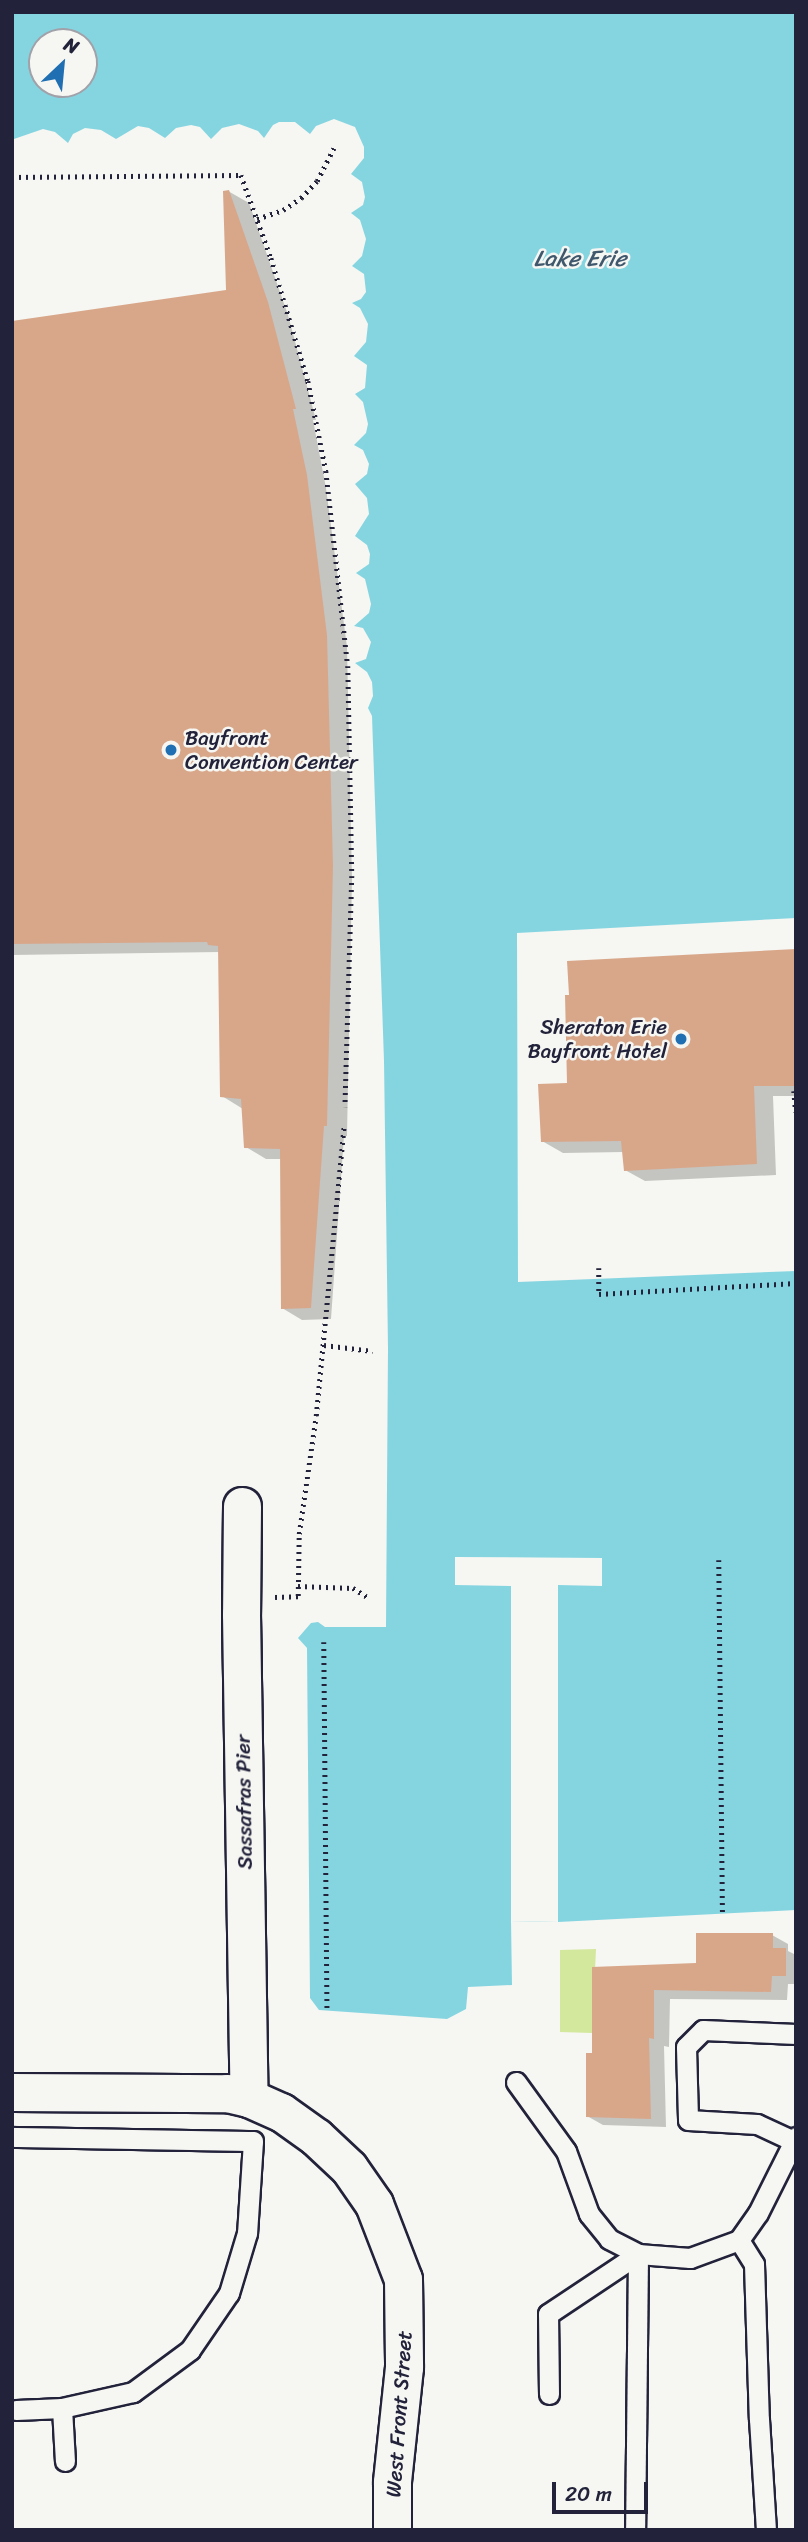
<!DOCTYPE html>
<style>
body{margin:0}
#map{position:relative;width:808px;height:2542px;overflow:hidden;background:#f6f6f2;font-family:Sriracha,sans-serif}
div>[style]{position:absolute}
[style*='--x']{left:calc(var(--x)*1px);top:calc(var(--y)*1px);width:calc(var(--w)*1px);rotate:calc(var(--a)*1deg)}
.green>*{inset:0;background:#d4e89d}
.water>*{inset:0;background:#85d5e1}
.pier>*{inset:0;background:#f6f6f2}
.shadow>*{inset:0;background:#0003}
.building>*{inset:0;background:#d8a78a}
.path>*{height:4.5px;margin-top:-2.25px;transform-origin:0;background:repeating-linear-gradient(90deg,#22223b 0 2px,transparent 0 7px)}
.roads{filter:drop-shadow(2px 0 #22223b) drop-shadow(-2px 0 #22223b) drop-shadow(0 2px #22223b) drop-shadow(0 -2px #22223b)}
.lane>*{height:19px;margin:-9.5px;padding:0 9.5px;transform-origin:9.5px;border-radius:9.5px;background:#f6f6f2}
.street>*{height:37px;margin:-18.5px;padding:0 18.5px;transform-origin:18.5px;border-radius:18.5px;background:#f6f6f2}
.dots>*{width:19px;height:19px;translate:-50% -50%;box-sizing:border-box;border:4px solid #f6f6f2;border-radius:50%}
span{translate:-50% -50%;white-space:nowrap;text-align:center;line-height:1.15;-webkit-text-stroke:5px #f6f6f2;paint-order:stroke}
.poi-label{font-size:21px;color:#22223b}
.left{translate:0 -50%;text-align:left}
.right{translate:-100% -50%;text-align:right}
.street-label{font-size:21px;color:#22223b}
.water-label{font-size:23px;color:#40586d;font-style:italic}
.frame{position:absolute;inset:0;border:14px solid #22223b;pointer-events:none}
.north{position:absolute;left:28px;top:28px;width:70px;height:70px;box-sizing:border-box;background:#f6f6f2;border:2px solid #a1a1a9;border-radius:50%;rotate:26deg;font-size:19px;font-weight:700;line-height:28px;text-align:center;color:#22223b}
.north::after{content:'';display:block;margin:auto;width:24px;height:32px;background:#1f6fb2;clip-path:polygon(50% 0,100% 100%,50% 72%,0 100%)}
.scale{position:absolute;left:552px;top:2482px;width:96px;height:32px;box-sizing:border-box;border:4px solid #22223b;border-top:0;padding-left:9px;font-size:21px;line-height:24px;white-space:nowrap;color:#22223b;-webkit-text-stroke:5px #f6f6f2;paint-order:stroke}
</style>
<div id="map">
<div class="green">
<i style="clip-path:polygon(596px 1949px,592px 2033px,560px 2032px,560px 1950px)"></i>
</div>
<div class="water">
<i style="clip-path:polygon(evenodd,12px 12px,796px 12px,796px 918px,517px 933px,518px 1282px,796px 1271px,796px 1910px,558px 1922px,511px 1921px,512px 1985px,468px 1987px,466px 2009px,447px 2019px,319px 2010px,310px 1998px,307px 1648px,298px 1638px,311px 1623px,318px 1622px,325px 1627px,386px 1627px,388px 1348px,384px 1061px,372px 716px,368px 708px,373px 696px,372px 682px,367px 672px,355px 663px,366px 659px,371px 642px,363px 628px,354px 626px,369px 613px,371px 604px,365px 579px,356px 573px,369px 564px,370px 554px,367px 545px,355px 536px,369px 514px,367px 498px,355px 484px,367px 474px,369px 464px,363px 450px,354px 445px,366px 433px,368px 424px,363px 402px,355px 394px,365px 388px,367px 365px,354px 356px,366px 342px,368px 324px,360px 308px,352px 303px,361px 299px,366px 292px,364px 274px,352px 266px,362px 256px,366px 239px,360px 220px,351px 213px,363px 205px,365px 197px,362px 182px,351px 174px,364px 158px,364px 147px,355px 127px,334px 119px,316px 126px,310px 134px,295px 122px,279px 122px,273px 125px,264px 138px,258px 131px,239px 124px,222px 128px,211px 139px,200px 127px,191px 125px,176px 128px,165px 138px,149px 128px,138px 126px,116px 139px,101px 130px,85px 128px,73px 134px,68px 143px,55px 132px,43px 129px,14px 139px,12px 12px,42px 42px,84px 42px,84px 84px,42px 84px,42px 42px)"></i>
</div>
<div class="pier">
<i style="clip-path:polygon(455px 1557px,602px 1558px,602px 1586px,558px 1585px,558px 1922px,511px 1921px,511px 1586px,455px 1585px)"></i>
</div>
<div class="shadow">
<i style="clip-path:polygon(228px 191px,249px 203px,288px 315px,316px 420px,313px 420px,326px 488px,347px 647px,352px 879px,347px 1136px,344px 1136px,331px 1319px,302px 1320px,282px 1308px,281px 1159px,266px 1159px,246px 1147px,243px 1109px,222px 1096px,220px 952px,12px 955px,12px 323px,228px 292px)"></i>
<i style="clip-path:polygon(796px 951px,796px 1096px,773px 1096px,776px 1175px,645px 1181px,625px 1170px,624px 1152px,563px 1153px,542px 1141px,569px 1085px)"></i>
<i style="clip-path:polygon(772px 1935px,788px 1944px,788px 1951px,796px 1955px,796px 1984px,788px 1984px,787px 2000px,670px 1999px,669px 2047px,664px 2046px,666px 2127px,603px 2125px,587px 2116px,594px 2055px,594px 1969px,698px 1965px)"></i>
</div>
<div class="building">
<i style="clip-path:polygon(229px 190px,268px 302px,296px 409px,293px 409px,307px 475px,327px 635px,333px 866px,327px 1126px,324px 1126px,311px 1308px,281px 1309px,280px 1149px,244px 1148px,241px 1099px,220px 1097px,218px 946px,208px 945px,207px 942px,12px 944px,12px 321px,226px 290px,223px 191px)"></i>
<i style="clip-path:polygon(796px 949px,796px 1086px,754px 1086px,757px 1164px,624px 1171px,621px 1141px,541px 1142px,538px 1084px,567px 1083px,565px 995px,569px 995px,567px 961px)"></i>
<i style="clip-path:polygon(696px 1933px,773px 1933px,773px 1948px,786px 1948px,786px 1976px,772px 1976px,771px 1992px,654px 1990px,654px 2039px,649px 2038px,651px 2119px,586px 2117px,586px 2053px,592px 2053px,592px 1967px,696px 1963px)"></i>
</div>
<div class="path">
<i style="--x:12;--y:177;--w:229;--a:-0.5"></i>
<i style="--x:241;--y:175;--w:88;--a:70.1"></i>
<i style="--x:271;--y:258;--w:128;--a:73.3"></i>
<i style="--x:308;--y:381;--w:92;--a:78.7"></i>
<i style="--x:326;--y:471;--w:196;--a:83.6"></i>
<i style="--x:348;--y:666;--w:210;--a:88.9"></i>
<i style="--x:352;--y:876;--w:231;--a:91.7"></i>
<i style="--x:257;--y:219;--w:28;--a:-19"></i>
<i style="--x:283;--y:210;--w:22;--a:-34"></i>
<i style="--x:301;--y:198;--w:23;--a:-47"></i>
<i style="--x:317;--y:181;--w:37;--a:-63"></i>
<i style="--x:794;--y:1091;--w:21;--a:85"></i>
<i style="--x:599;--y:1268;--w:26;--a:90"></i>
<i style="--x:599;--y:1294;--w:197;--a:-3.2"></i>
<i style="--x:324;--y:1345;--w:49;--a:7"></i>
<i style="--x:719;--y:1560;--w:354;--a:89.4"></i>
<i style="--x:298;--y:1586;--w:55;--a:2.1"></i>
<i style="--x:353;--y:1588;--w:19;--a:32"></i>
<i style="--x:275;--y:1597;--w:23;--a:-2"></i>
<i style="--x:298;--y:1596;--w:62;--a:-89.1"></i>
<i style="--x:299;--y:1534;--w:119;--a:-81.8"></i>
<i style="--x:316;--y:1416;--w:292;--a:-84.5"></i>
<i style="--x:324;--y:1642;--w:369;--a:89.5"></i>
</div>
<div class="roads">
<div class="lane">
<i style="--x:796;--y:2034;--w:93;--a:-177.5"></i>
<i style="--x:703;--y:2030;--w:24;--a:135"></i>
<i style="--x:686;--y:2047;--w:73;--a:88.4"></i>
<i style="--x:688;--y:2120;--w:69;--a:3.3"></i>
<i style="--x:757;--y:2124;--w:43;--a:24.8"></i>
<i style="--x:516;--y:2082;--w:85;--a:54.1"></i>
<i style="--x:566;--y:2151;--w:67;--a:69.9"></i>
<i style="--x:589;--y:2214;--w:32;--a:51"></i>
<i style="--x:609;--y:2239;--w:33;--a:27"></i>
<i style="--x:638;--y:2254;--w:276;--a:90.6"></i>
<i style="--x:12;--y:2137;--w:241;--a:1"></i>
<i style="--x:253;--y:2141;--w:92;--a:93.7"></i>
<i style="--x:247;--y:2233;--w:63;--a:106.7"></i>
<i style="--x:229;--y:2293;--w:69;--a:124.4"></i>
<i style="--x:190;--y:2350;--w:71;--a:143.6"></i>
<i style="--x:133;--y:2392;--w:73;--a:167.3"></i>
<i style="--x:62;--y:2408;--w:46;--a:177.5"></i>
<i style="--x:739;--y:2240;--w:28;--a:58"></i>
<i style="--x:754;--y:2264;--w:155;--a:88.2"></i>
<i style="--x:759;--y:2419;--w:111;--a:86.4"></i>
<i style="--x:549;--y:2394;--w:80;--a:-90.7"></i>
<i style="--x:548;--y:2314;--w:108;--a:-33.7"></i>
<i style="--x:638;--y:2254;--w:52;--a:4.4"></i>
<i style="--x:690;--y:2258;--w:52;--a:-20.2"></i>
<i style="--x:739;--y:2240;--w:33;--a:-55"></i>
<i style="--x:758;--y:2213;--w:85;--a:-63.4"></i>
<i style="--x:62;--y:2408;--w:53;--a:86.8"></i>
</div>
<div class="street">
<i style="--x:242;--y:1506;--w:108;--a:90.5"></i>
<i style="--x:241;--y:1614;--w:484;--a:89.1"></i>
<i style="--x:12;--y:2092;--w:215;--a:0.3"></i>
<i style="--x:227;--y:2093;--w:23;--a:13"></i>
<i style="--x:249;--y:2098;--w:35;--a:24"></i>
<i style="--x:281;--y:2112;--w:43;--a:35.5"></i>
<i style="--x:316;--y:2137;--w:45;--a:43.2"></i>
<i style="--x:349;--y:2168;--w:44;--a:55.2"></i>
<i style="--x:374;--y:2204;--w:80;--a:68.9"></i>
<i style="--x:403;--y:2279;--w:88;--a:89.3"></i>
<i style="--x:404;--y:2367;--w:116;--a:96"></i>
<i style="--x:392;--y:2482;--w:48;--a:90"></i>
</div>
</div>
<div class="dots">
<i style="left:171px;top:750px;background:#1f6fb2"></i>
<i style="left:681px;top:1039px;background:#1f6fb2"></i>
</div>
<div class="poi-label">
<span class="left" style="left:185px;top:750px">Bayfront<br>Convention Center</span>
<span class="right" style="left:667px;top:1039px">Sheraton Erie<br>Bayfront Hotel</span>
</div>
<div class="street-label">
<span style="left:244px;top:1802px;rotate:-91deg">Sassafras Pier</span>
<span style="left:399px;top:2414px;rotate:-86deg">West Front Street</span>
</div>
<div class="water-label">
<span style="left:580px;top:259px">Lake Erie</span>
</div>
<div class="frame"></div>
<div class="north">N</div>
<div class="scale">20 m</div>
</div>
